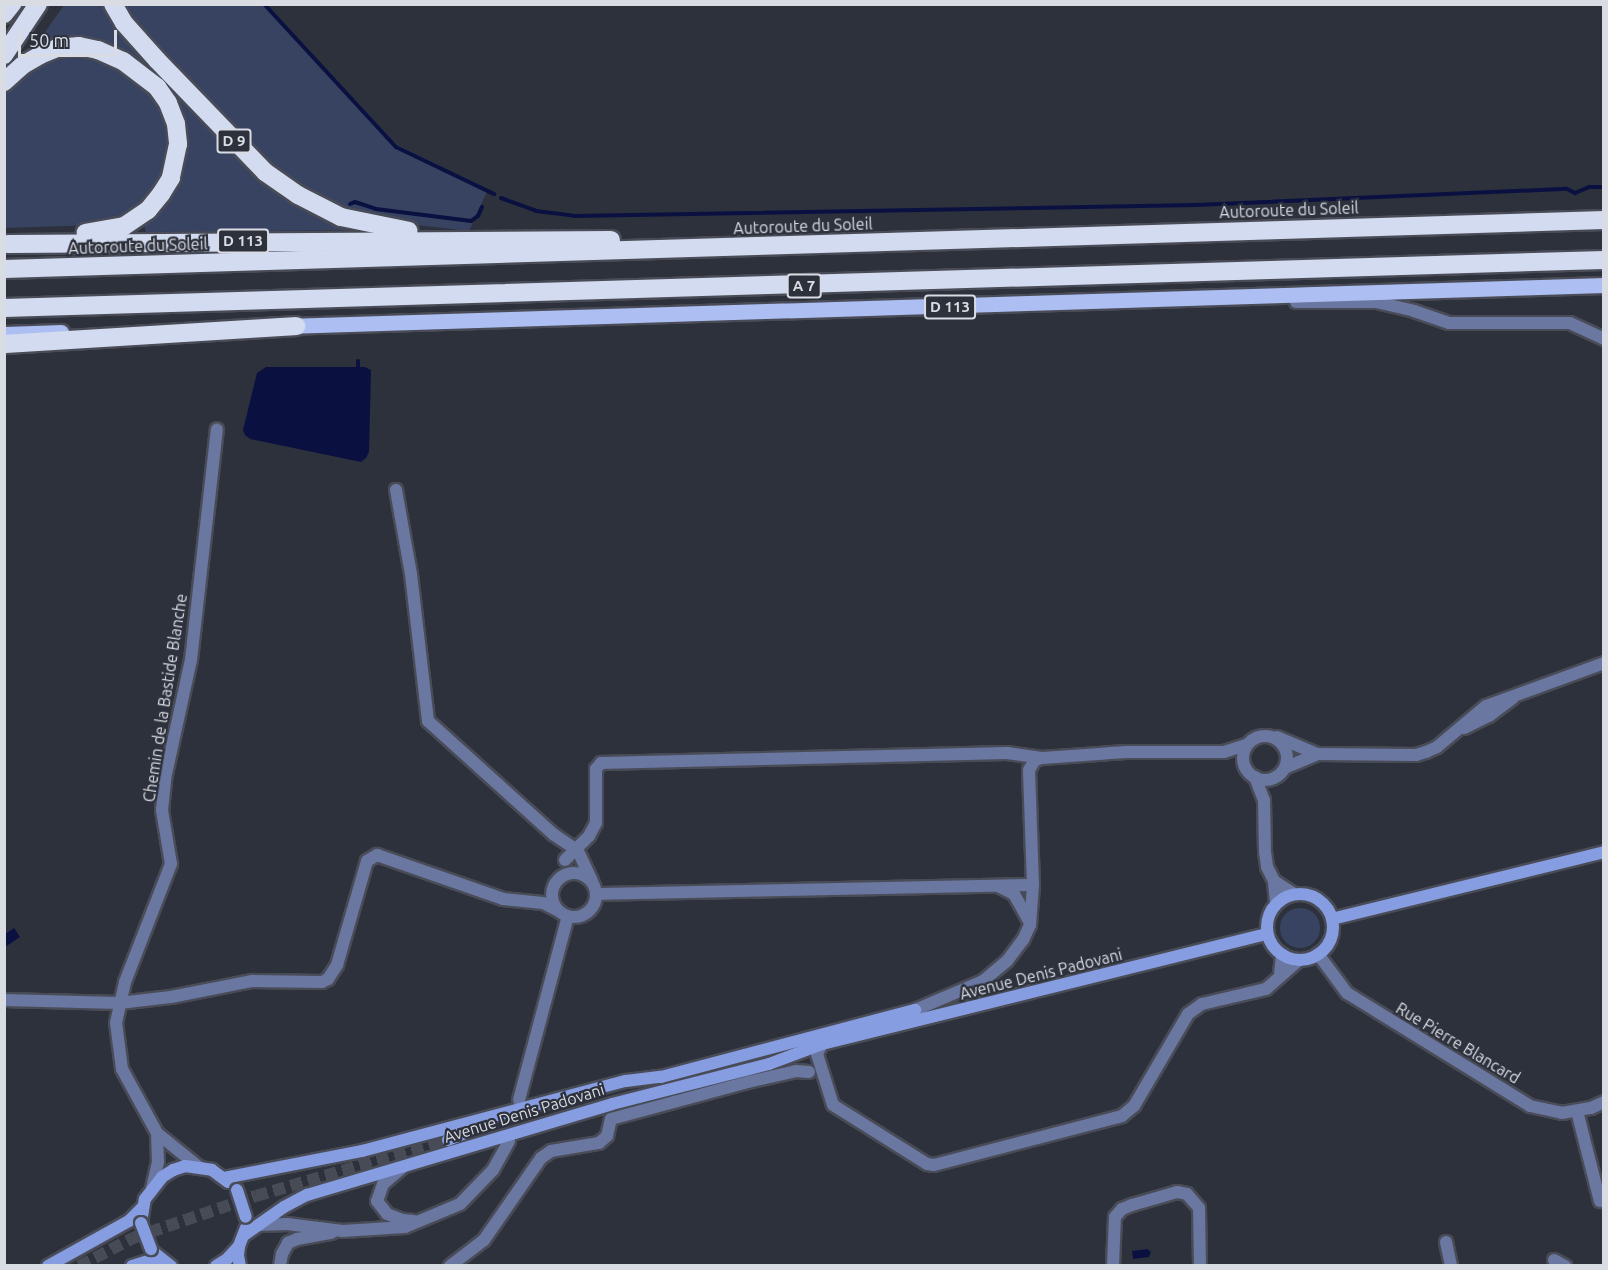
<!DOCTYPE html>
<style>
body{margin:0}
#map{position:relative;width:1608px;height:1270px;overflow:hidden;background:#2d313c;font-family:Ubuntu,sans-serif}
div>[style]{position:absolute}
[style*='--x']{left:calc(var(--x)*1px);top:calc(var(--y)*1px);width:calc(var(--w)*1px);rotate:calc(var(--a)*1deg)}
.green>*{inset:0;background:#384362}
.round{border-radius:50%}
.water>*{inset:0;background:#0a1141}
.stream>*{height:4px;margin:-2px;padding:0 2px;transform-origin:2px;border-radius:2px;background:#0a1141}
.street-tunnel>*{height:12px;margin-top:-6px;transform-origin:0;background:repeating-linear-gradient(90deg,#474b55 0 12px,transparent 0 18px)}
.secondary-tunnel>*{height:12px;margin-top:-6px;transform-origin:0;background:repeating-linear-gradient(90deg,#474b55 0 12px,transparent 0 18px)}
.roads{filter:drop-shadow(2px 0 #494c57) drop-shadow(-2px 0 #494c57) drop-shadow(0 2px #494c57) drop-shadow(0 -2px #494c57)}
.street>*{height:12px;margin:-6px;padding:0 6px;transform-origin:6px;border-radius:6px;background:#6977a1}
.street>.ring{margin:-6px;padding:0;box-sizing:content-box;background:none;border:12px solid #6977a1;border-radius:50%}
.secondary>*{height:12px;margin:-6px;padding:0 6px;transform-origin:6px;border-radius:6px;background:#879de1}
.secondary>.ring{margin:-6px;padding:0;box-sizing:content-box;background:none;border:12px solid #879de1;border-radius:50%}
.primary>*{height:15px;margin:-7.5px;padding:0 7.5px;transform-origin:7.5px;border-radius:7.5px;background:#acbef2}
.highway>*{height:18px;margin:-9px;padding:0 9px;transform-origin:9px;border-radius:9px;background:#d3dbf0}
.bridges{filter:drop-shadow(2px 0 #494c57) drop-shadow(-2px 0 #494c57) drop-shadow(0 2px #494c57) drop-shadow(0 -2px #494c57)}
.secondary-bridge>*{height:12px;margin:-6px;padding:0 6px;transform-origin:6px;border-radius:6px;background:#879de1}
span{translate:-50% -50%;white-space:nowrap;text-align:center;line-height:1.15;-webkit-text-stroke:4.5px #2d313c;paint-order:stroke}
.shield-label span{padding:2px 4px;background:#2d313c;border:2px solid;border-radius:4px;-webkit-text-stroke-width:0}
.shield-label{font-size:15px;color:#d9dce3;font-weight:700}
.street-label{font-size:16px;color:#d9dce3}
.frame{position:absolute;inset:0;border:6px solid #d9dce3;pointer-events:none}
.scale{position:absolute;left:18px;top:30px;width:99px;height:27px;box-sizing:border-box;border:3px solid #d9dce3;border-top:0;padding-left:8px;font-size:18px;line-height:21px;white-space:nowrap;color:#d9dce3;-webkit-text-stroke:4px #2d313c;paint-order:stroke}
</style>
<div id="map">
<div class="green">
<i style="clip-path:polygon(64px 5px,108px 5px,241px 156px,367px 230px,146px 232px,144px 225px,177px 181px,185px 157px,183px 131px,151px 71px,132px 56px,108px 46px,37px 48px,36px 45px)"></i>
<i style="clip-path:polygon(121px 5px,266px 5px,397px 145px,488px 189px,469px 231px,407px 224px,367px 215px,328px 201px,290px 182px,261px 160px,144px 34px)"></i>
<i style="clip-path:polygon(73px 54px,96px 57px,116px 64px,151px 92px,164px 113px,170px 138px,168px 164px,158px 186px,142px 205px,120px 218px,96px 225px,5px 228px,4px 92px,34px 65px)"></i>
<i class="round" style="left:1280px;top:908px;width:40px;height:40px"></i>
</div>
<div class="water">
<i style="clip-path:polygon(266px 367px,365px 367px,371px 370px,369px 452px,366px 458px,361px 462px,250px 439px,245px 435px,243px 430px,257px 373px)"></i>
<i style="clip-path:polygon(14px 928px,20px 937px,5px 947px,5px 934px)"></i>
<i style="clip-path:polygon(1147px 1249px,1151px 1252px,1149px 1257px,1133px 1259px,1132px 1251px)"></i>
</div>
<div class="stream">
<i style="--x:264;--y:4;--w:195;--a:47.3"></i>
<i style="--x:396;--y:147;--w:109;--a:25.6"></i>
<i style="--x:501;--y:198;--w:37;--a:20"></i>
<i style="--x:536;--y:211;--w:38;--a:7"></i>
<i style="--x:574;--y:216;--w:622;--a:-1.01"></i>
<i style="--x:1196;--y:205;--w:371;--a:-2.5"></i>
<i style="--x:1567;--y:189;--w:9;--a:27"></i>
<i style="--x:1575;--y:193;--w:15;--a:-23"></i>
<i style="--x:1589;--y:187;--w:15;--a:0"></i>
<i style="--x:350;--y:204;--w:5;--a:-22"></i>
<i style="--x:355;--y:202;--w:22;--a:18"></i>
<i style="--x:376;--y:209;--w:96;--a:7.2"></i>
<i style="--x:471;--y:221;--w:9;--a:-36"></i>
<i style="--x:478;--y:216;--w:10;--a:-66"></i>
<i style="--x:358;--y:361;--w:6;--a:90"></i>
</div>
<div class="street-tunnel">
<i style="--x:509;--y:1141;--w:40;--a:-77"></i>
</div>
<div class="secondary-tunnel">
<i style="--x:79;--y:1266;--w:61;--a:-27.4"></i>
<i style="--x:133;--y:1238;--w:130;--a:-18.9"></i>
<i style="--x:256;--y:1196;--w:200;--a:-16.3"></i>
</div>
<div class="roads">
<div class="street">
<i style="--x:1296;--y:302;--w:80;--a:0"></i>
<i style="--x:1376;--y:302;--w:39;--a:13"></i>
<i style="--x:1414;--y:311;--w:37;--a:19"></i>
<i style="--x:1449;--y:323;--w:121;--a:0"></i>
<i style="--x:1570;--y:323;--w:38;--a:25"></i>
<i style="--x:396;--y:490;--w:85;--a:79.9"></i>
<i style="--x:411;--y:574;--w:148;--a:83.4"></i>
<i style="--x:428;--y:721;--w:169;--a:42.1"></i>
<i style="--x:553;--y:834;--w:30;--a:34"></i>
<i style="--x:578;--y:851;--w:33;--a:65"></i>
<i style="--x:1464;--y:728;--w:28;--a:-26"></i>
<i style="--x:1489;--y:716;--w:30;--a:-37"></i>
<i class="ring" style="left:1243px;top:736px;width:32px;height:32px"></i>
<i style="--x:1277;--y:737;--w:43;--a:23"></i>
<i style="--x:1287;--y:767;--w:33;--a:-23"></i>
<i style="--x:1317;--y:754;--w:99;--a:0.6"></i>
<i style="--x:1416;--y:755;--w:10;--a:-17"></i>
<i style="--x:1426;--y:752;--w:12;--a:-24"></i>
<i style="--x:1437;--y:747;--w:64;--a:-39.9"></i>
<i style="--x:1486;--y:706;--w:126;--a:-20"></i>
<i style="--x:1255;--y:777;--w:25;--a:69"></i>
<i style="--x:1264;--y:800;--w:52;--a:88.9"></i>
<i style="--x:1265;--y:852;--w:15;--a:82"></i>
<i style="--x:1267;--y:867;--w:16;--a:63"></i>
<i style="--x:1274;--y:881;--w:23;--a:85"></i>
<i style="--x:565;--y:860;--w:34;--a:-45"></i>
<i style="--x:589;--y:836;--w:15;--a:-62"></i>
<i style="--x:596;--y:823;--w:54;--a:-90"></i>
<i style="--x:596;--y:769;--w:8;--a:-50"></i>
<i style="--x:601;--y:763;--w:406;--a:-1.4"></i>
<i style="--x:1007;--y:753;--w:35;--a:8"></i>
<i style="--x:1042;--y:758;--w:84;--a:-4.1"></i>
<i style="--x:1126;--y:752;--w:98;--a:0"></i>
<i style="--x:1224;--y:752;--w:23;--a:-18"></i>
<i class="ring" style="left:552px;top:873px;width:32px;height:32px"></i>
<i style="--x:1274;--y:881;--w:24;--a:33"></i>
<i style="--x:998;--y:886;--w:18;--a:27"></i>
<i style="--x:1014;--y:894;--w:31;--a:61"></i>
<i style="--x:596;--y:894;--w:437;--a:-1.2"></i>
<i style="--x:1318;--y:954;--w:49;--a:53.4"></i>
<i style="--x:1347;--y:993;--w:215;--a:31.7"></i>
<i style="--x:1530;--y:1106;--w:33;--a:12"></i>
<i style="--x:1562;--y:1113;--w:29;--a:-10"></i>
<i style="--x:1591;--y:1108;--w:14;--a:-25"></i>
<i style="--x:1280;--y:974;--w:20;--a:-84"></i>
<i style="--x:4;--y:1000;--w:115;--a:1.5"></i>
<i style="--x:119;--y:1003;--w:52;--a:-6.6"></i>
<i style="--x:171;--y:997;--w:83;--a:-11.2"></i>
<i style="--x:252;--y:981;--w:70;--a:0.8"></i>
<i style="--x:322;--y:982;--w:7;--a:-27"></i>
<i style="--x:328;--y:979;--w:17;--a:-57"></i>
<i style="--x:337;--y:965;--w:108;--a:-73.9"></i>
<i style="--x:367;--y:861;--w:12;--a:-31"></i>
<i style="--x:377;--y:855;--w:133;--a:19.2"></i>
<i style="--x:503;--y:899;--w:40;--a:5.7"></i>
<i style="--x:543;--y:903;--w:16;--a:27"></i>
<i style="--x:915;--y:1010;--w:74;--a:-23.1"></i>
<i style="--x:983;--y:981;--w:31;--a:-40"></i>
<i style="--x:1007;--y:961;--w:26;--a:-53"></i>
<i style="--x:1023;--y:940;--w:17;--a:-65"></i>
<i style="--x:1030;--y:925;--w:40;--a:-85.7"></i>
<i style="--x:1033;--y:885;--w:115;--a:-92"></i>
<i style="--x:1029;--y:770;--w:12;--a:-59"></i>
<i style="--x:1035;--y:760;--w:7;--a:-16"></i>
<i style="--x:822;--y:1044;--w:11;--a:117"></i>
<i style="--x:817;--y:1054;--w:53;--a:72.6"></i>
<i style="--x:833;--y:1105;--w:111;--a:32.1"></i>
<i style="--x:927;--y:1164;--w:7;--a:8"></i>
<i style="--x:934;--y:1165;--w:194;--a:-14.6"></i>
<i style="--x:1122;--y:1116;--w:16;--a:-40"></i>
<i style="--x:1134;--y:1106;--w:107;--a:-59.6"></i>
<i style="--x:1188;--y:1014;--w:17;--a:-36"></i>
<i style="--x:1202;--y:1004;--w:66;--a:-13.2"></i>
<i style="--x:1266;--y:989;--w:44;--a:-41.3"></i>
<i style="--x:519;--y:1100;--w:190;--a:-75.1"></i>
<i style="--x:1577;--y:1111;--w:93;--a:75.7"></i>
<i style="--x:611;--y:1119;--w:142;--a:-15.1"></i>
<i style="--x:748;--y:1082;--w:49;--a:-12.9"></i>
<i style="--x:796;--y:1071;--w:13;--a:4"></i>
<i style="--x:200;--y:1168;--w:55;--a:-140.9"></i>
<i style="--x:157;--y:1133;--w:73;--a:-118.7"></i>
<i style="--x:122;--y:1069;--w:46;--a:-97.4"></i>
<i style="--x:116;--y:1023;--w:42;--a:-77.6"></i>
<i style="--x:125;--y:982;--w:127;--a:-68.7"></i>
<i style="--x:171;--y:864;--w:55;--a:-99.5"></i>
<i style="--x:162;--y:810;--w:31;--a:-84"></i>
<i style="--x:165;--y:779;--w:122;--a:-77.7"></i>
<i style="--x:191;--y:660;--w:232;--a:-83.6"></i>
<i style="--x:402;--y:1168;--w:25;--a:140"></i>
<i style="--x:383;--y:1184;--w:18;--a:109"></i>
<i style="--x:377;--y:1201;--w:16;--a:52"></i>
<i style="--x:387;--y:1214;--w:17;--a:21"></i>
<i style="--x:403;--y:1220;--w:11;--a:5"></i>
<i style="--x:152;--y:1188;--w:27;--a:-77"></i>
<i style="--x:158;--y:1162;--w:29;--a:-92"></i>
<i style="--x:259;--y:1225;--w:28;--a:-2"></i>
<i style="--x:287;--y:1224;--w:56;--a:7.1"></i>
<i style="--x:343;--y:1231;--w:62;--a:-3.7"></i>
<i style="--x:405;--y:1227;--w:60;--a:-22.7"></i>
<i style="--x:460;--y:1204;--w:47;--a:-45.9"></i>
<i style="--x:493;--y:1170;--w:33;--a:-61"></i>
<i style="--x:1446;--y:1242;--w:25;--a:78"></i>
<i style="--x:1554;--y:1260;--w:13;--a:29"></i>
<i style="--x:280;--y:1266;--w:12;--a:-81"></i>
<i style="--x:282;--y:1254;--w:13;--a:-61"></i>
<i style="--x:288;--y:1243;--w:10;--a:-24"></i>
<i style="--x:297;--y:1239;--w:35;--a:-10"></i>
<i style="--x:450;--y:1266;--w:43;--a:-37.4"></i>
<i style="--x:484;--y:1240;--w:100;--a:-55.2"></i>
<i style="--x:541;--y:1158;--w:12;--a:-35"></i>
<i style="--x:551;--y:1151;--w:49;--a:-9.5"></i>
<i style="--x:599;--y:1143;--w:11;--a:-41"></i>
<i style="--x:607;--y:1136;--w:17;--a:-77"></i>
<i style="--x:1113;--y:1266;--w:49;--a:-87.7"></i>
<i style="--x:1115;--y:1217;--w:11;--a:-49"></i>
<i style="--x:1122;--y:1209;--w:11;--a:-22"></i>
<i style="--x:1132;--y:1205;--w:47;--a:-16.1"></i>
<i style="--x:1177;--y:1192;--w:10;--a:11"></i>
<i style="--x:1187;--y:1194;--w:18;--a:49"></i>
<i style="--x:1199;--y:1208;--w:58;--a:89"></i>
</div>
<div class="secondary">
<i class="ring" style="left:1267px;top:894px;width:54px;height:54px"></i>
<i style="--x:1332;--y:919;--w:280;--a:-13.8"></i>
<i style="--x:448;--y:1140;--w:32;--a:-22"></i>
<i style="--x:224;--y:1178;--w:141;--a:-11.1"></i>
<i style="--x:362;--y:1151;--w:273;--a:-14.9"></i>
<i style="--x:626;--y:1081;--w:35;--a:-7"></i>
<i style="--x:661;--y:1077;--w:263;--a:-14.8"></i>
<i style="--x:141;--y:1223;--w:24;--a:-81"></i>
<i style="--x:145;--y:1199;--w:28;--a:-52"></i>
<i style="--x:162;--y:1177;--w:13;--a:-32"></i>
<i style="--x:173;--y:1170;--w:13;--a:-18"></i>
<i style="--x:185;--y:1166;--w:27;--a:8"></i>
<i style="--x:212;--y:1170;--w:20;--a:37"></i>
<i style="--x:244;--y:1235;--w:49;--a:-35"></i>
<i style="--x:284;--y:1207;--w:26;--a:-28"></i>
<i style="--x:307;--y:1195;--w:318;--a:-16.6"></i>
<i style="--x:612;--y:1104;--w:162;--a:-14.3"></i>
<i style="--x:769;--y:1064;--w:57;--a:-20.7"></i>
<i style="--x:822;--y:1044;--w:458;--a:-13.9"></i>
<i style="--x:239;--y:1246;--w:10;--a:96"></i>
<i style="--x:238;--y:1256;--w:10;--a:79"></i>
<i style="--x:153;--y:1252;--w:23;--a:38"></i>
<i style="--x:48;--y:1266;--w:93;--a:-29.1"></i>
<i style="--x:129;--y:1221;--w:20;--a:-45"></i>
<i style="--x:132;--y:1266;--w:27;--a:-17"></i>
<i style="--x:216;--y:1266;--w:13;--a:-32"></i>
<i style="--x:227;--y:1259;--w:18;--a:-47"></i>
<i style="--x:239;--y:1246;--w:19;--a:-69"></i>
</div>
<div class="primary">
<i style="--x:286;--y:326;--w:1319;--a:-1.78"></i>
<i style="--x:4;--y:334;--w:57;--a:-2"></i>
</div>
<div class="highway">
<i style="--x:113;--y:4;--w:22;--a:60"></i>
<i style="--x:124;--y:23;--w:50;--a:48.3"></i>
<i style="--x:157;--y:60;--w:156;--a:46"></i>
<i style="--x:265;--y:172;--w:40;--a:34.9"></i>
<i style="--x:298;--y:195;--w:48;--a:27.1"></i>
<i style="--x:341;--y:217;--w:69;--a:11.6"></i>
<i style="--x:4;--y:14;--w:13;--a:-51"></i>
<i style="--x:4;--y:55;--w:61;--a:-56.3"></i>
<i style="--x:4;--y:82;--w:25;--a:-42"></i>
<i style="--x:23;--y:65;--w:20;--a:-30"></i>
<i style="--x:40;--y:55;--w:18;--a:-22"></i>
<i style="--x:57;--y:48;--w:22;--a:-5"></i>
<i style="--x:79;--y:46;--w:19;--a:12"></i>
<i style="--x:98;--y:50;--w:27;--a:24"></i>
<i style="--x:123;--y:61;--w:43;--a:37.4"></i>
<i style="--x:157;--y:87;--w:19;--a:55"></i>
<i style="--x:168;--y:103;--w:22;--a:69"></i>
<i style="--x:176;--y:124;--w:20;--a:84"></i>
<i style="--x:178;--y:144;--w:35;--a:102"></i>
<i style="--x:171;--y:178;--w:19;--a:122"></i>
<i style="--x:161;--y:194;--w:21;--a:129"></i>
<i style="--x:148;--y:210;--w:29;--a:146"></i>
<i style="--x:124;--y:226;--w:39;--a:170"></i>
<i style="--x:8;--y:244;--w:603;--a:-0.38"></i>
<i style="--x:4;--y:269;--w:1601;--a:-1.75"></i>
<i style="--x:4;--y:308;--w:1601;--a:-1.72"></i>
<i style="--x:4;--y:344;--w:293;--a:-3.5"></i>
</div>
</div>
<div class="bridges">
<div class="secondary-bridge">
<i style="--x:237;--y:1190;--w:28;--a:72"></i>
<i style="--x:141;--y:1223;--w:28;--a:69"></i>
</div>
</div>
<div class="shield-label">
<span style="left:234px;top:141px">D 9</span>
<span style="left:243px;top:241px">D 113</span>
<span style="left:804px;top:286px">A 7</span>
<span style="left:950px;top:307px">D 113</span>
</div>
<div class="street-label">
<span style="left:1289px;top:210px;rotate:-2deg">Autoroute du Soleil</span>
<span style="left:803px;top:226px;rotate:-2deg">Autoroute du Soleil</span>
<span style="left:138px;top:246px;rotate:-2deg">Autoroute du Soleil</span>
<span style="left:165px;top:698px;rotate:-81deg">Chemin de la Bastide Blanche</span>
<span style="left:1041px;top:974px;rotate:-14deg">Avenue Denis Padovani</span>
<span style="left:1458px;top:1043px;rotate:31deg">Rue Pierre Blancard</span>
<span style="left:524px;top:1113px;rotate:-17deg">Avenue Denis Padovani</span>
</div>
<div class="frame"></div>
<div class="scale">50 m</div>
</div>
